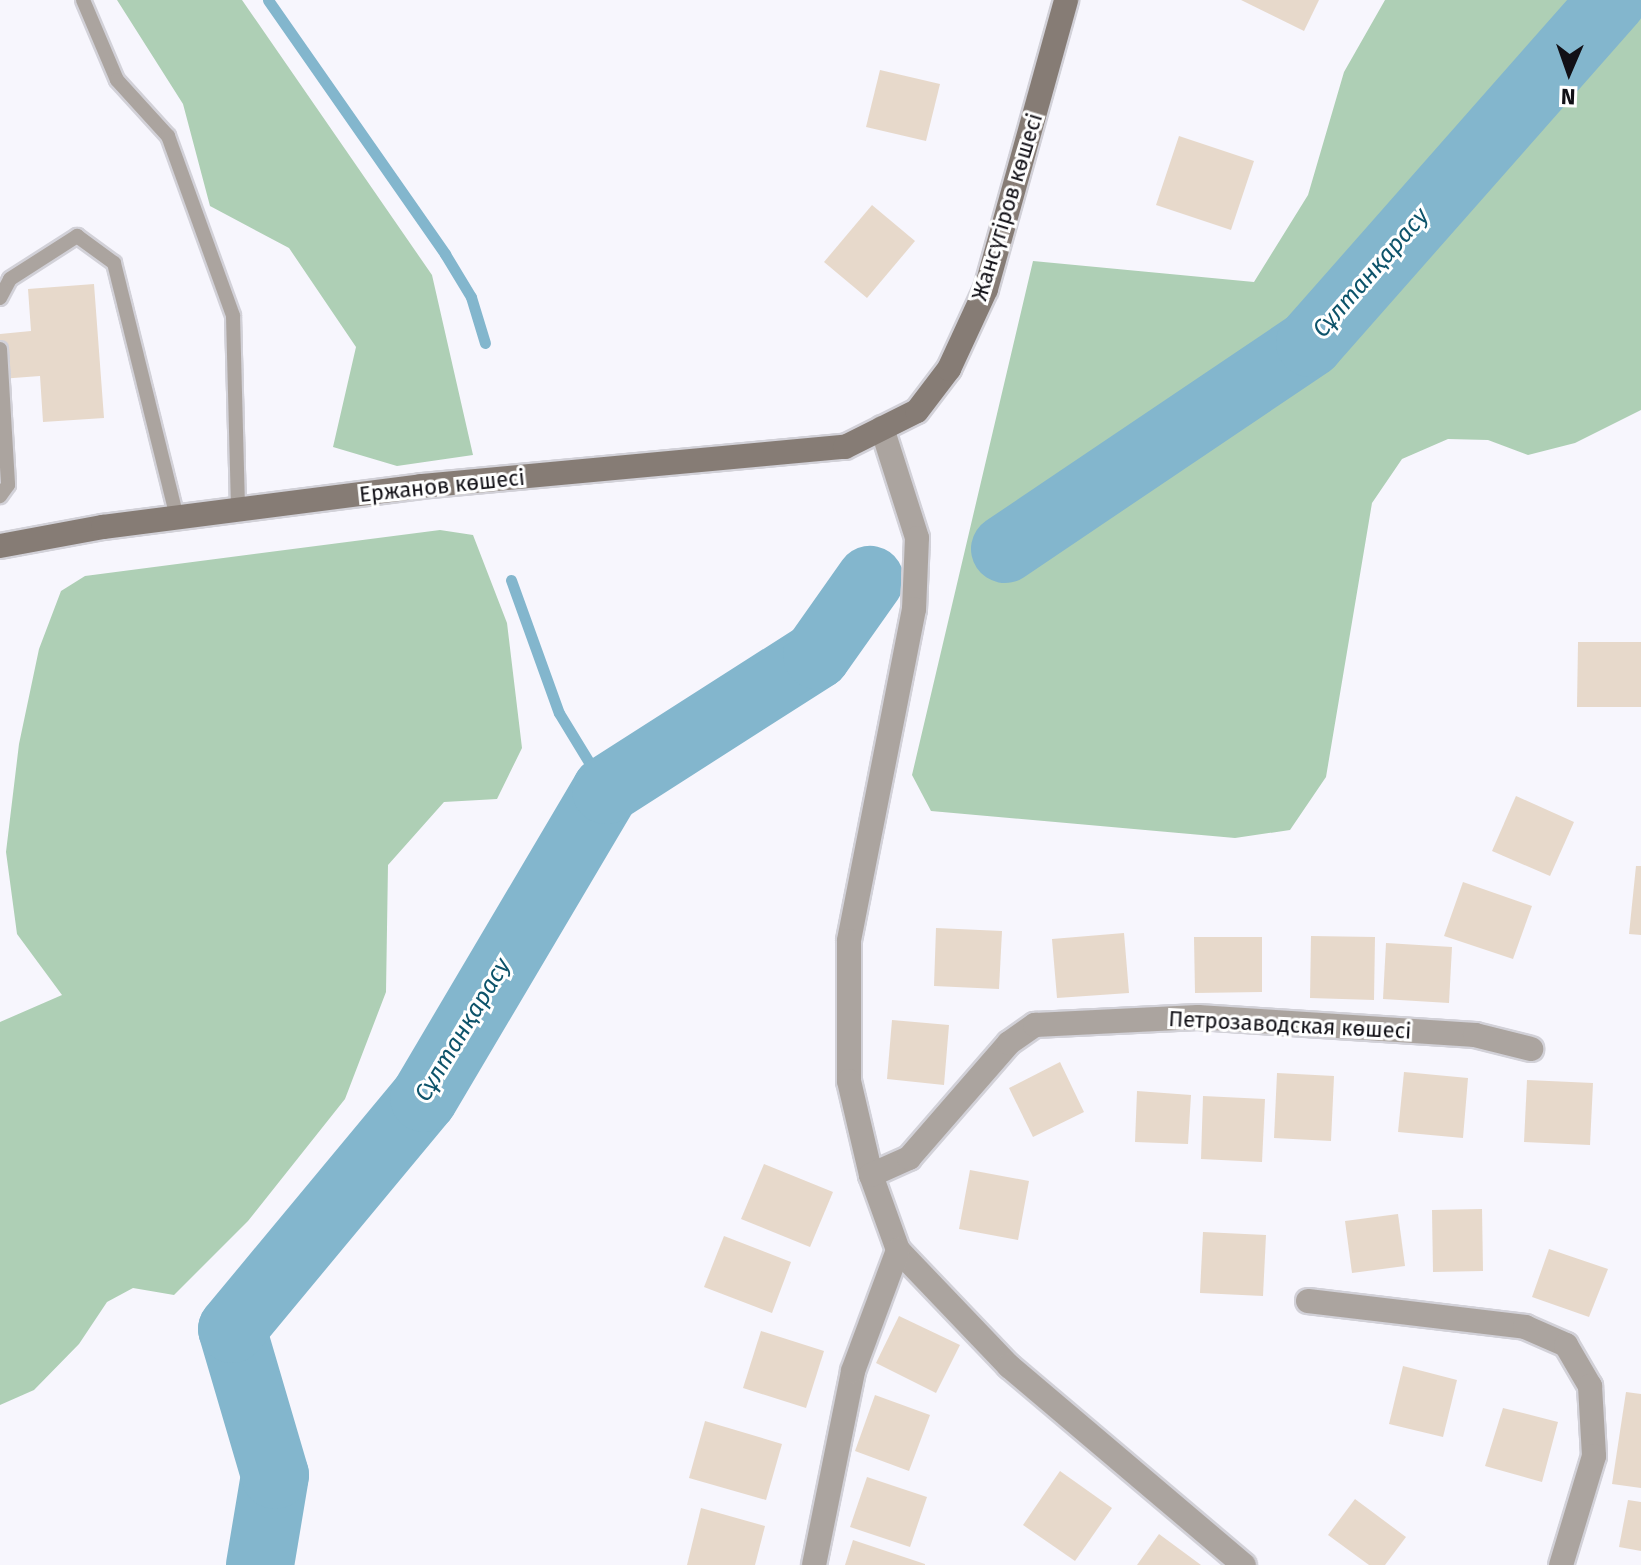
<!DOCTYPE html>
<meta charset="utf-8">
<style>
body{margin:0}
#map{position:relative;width:1641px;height:1565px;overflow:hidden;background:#f7f6fd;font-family:"Fira Sans",sans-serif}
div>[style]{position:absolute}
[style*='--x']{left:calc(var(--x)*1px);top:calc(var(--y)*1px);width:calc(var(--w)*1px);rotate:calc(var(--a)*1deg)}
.green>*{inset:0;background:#aecfb5}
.stream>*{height:11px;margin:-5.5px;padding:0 5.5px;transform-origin:5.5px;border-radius:5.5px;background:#83b6cd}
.river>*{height:68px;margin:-34px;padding:0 34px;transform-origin:34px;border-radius:34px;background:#83b6cd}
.building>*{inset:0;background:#e7d9cb}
.roads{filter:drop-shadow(2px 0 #d2d1d8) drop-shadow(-2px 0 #d2d1d8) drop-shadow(0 2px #d2d1d8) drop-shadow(0 -2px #d2d1d8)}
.lane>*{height:14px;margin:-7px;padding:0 7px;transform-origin:7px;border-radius:7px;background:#aba49f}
.street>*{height:24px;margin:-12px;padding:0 12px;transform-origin:12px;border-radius:12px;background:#aba49f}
.secondary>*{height:24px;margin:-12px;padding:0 12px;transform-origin:12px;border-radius:12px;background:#867c75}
span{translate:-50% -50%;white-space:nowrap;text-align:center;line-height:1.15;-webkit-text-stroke:6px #fff;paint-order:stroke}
.street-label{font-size:22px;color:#111016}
.water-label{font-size:24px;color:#0d536a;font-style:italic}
.north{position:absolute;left:1529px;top:32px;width:80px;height:80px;-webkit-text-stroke:6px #fff;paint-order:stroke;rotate:182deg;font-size:22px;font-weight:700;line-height:32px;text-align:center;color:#111016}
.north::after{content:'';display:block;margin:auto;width:28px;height:36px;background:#111016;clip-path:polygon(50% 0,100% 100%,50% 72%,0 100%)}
</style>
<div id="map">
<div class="green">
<i style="clip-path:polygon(117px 0,242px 0,432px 275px,473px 455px,397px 466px,333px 447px,356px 347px,289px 248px,210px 206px,183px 104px)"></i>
<i style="clip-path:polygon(1385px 0,1641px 0,1641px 410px,1575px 443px,1528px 455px,1488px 440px,1448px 439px,1402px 459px,1372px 503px,1326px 777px,1290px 830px,1235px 838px,931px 811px,912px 775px,1033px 261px,1254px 282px,1308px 195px,1344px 72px)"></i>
<i style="clip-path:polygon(440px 530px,473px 535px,507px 623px,522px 748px,497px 799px,444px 802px,388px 865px,386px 992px,345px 1099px,248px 1221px,174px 1295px,133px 1288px,107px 1302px,79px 1344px,34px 1390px,0 1405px,0 1022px,62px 995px,17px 934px,6px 852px,19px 744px,39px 649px,61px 591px,85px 576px)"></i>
</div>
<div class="stream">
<i style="--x:268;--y:0;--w:310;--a:55.1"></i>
<i style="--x:445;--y:254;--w:50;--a:58.8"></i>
<i style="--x:471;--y:297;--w:48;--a:73.1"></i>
<i style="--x:511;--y:580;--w:141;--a:70.2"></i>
<i style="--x:559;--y:713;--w:90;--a:58.6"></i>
</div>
<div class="river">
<i style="--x:1005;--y:549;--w:368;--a:-34"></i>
<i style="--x:1310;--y:343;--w:457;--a:-48.6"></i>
<i style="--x:260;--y:1565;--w:91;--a:-80.5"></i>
<i style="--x:275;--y:1475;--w:152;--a:-106.4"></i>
<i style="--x:232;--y:1329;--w:300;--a:-50.3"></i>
<i style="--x:424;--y:1098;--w:358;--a:-59.4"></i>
<i style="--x:606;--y:790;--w:250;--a:-32.6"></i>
<i style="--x:817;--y:655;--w:92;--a:-54.8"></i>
</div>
<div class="building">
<i style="clip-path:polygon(1241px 0,1319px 0,1304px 31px)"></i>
<i style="clip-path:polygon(880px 70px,940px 84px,926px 141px,866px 127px)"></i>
<i style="clip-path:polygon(1179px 136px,1254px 161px,1231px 230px,1156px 205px)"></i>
<i style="clip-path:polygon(872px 205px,915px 241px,867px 298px,824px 262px)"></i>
<i style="clip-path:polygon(94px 284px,104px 418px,43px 422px,40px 376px,0 379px,0 334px,31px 331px,28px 289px)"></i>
<i style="clip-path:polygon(1578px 642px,1641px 642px,1641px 707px,1577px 707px)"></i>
<i style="clip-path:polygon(1516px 796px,1574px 822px,1550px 876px,1492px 851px)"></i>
<i style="clip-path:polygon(1636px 866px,1641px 866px,1641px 935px,1629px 934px)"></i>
<i style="clip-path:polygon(1463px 882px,1532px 906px,1513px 959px,1444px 936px)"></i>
<i style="clip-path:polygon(936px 928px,1002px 931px,999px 989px,934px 986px)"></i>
<i style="clip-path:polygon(1124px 933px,1129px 993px,1057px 998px,1052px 939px)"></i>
<i style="clip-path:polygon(1311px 936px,1375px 937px,1374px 1000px,1310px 998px)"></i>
<i style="clip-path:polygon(1194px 937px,1262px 937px,1262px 992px,1195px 993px)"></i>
<i style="clip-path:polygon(1386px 943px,1452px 947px,1449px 1003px,1383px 999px)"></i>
<i style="clip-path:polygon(892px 1020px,949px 1025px,944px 1085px,887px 1079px)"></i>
<i style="clip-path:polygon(1060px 1062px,1084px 1112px,1033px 1137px,1009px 1088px)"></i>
<i style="clip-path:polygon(1404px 1072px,1468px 1078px,1463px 1138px,1398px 1132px)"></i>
<i style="clip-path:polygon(1277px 1073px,1334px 1076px,1331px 1141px,1274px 1138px)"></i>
<i style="clip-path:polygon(1527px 1080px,1593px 1083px,1590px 1145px,1524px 1142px)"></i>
<i style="clip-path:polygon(1137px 1091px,1191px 1095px,1188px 1144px,1135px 1142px)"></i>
<i style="clip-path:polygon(1203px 1096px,1265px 1099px,1262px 1162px,1201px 1159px)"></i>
<i style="clip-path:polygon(764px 1164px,833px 1192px,810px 1247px,741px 1219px)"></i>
<i style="clip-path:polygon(970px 1170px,1029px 1181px,1018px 1240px,959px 1229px)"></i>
<i style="clip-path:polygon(1482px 1209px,1483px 1271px,1433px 1272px,1432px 1210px)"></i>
<i style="clip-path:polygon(1398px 1214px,1405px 1266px,1352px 1273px,1345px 1221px)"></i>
<i style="clip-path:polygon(1203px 1232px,1266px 1235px,1263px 1296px,1200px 1293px)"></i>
<i style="clip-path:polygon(724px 1236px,791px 1262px,772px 1313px,704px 1287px)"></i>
<i style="clip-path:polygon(1549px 1249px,1608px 1269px,1589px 1317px,1532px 1297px)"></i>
<i style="clip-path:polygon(899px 1316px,960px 1345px,936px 1393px,876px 1363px)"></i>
<i style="clip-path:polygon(761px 1331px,824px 1351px,806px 1408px,743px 1388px)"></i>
<i style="clip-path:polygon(1403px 1366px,1457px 1380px,1443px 1437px,1389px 1424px)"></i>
<i style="clip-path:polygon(1626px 1392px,1641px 1394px,1641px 1488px,1612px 1484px)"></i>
<i style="clip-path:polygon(875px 1395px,930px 1415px,909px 1471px,855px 1451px)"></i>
<i style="clip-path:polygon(1503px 1408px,1558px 1422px,1542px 1482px,1485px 1466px)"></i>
<i style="clip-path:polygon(705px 1421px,782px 1444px,766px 1500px,689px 1478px)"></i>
<i style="clip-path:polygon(1060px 1471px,1112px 1508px,1075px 1561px,1023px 1525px)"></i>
<i style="clip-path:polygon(867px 1477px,927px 1497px,910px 1547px,850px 1527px)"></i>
<i style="clip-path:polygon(1355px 1499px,1406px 1537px,1385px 1565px,1369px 1565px,1328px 1535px)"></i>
<i style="clip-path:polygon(1628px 1500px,1641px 1502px,1641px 1551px,1619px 1547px)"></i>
<i style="clip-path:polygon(701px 1508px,765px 1526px,755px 1565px,687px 1565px)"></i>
<i style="clip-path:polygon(1159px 1534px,1201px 1565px,1137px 1565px)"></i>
<i style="clip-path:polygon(853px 1540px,925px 1564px,925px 1565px,845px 1565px)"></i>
</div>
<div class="roads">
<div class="lane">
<i style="--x:83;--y:0;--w:87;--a:67"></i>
<i style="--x:117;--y:80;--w:76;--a:47.7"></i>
<i style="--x:168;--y:136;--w:191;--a:70.1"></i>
<i style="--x:233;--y:316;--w:194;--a:88.5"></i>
<i style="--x:0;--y:298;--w:21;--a:-62"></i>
<i style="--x:10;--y:279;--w:80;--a:-32.7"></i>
<i style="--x:77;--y:236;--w:46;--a:36.1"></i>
<i style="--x:114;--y:263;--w:263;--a:76.1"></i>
<i style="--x:0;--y:349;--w:136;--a:86.6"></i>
<i style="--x:8;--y:485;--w:14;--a:126"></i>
</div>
<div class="street">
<i style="--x:882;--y:428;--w:115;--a:72.3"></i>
<i style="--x:917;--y:538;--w:71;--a:92.4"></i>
<i style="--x:914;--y:609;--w:338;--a:101.1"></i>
<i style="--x:849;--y:941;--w:140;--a:90"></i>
<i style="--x:849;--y:1081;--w:97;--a:76.8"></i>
<i style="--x:871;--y:1175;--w:80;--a:70.2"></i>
<i style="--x:898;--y:1250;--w:161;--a:46.3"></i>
<i style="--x:1009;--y:1366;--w:308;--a:40.3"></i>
<i style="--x:871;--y:1175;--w:42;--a:-24.1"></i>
<i style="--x:909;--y:1158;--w:152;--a:-49"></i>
<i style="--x:1009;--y:1043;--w:32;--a:-35"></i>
<i style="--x:1035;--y:1025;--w:163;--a:-2.8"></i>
<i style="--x:1198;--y:1017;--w:278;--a:3.7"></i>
<i style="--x:1475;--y:1035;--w:58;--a:14"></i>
<i style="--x:1308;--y:1301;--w:219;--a:6.8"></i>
<i style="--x:1525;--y:1327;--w:45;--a:23.7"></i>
<i style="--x:1566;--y:1345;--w:48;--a:59.7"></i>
<i style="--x:1590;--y:1386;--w:70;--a:86.7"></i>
<i style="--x:1594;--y:1456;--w:114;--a:106.8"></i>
<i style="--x:814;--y:1565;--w:198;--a:-78.6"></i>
<i style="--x:853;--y:1371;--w:129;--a:-69.6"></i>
</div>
<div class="secondary">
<i style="--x:0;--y:546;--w:105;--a:-10.5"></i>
<i style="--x:103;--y:527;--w:321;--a:-7.3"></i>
<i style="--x:421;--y:486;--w:426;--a:-5.3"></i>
<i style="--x:845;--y:447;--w:80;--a:-26.6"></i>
<i style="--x:917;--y:411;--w:53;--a:-52.7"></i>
<i style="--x:949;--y:369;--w:88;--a:-65.2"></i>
<i style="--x:986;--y:289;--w:300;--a:-74.5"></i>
</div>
</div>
<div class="street-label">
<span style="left:1007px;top:207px;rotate:-73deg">Жансүгіров көшесі</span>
<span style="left:442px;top:486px;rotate:-6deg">Ержанов көшесі</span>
<span style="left:1290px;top:1025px;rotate:3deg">Петрозаводская көшесі</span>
</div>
<div class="water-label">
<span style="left:1371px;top:273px;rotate:-49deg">Сұлтанқарасу</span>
<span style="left:463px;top:1030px;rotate:-59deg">Сұлтанқарасу</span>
</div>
<div class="north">N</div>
</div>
